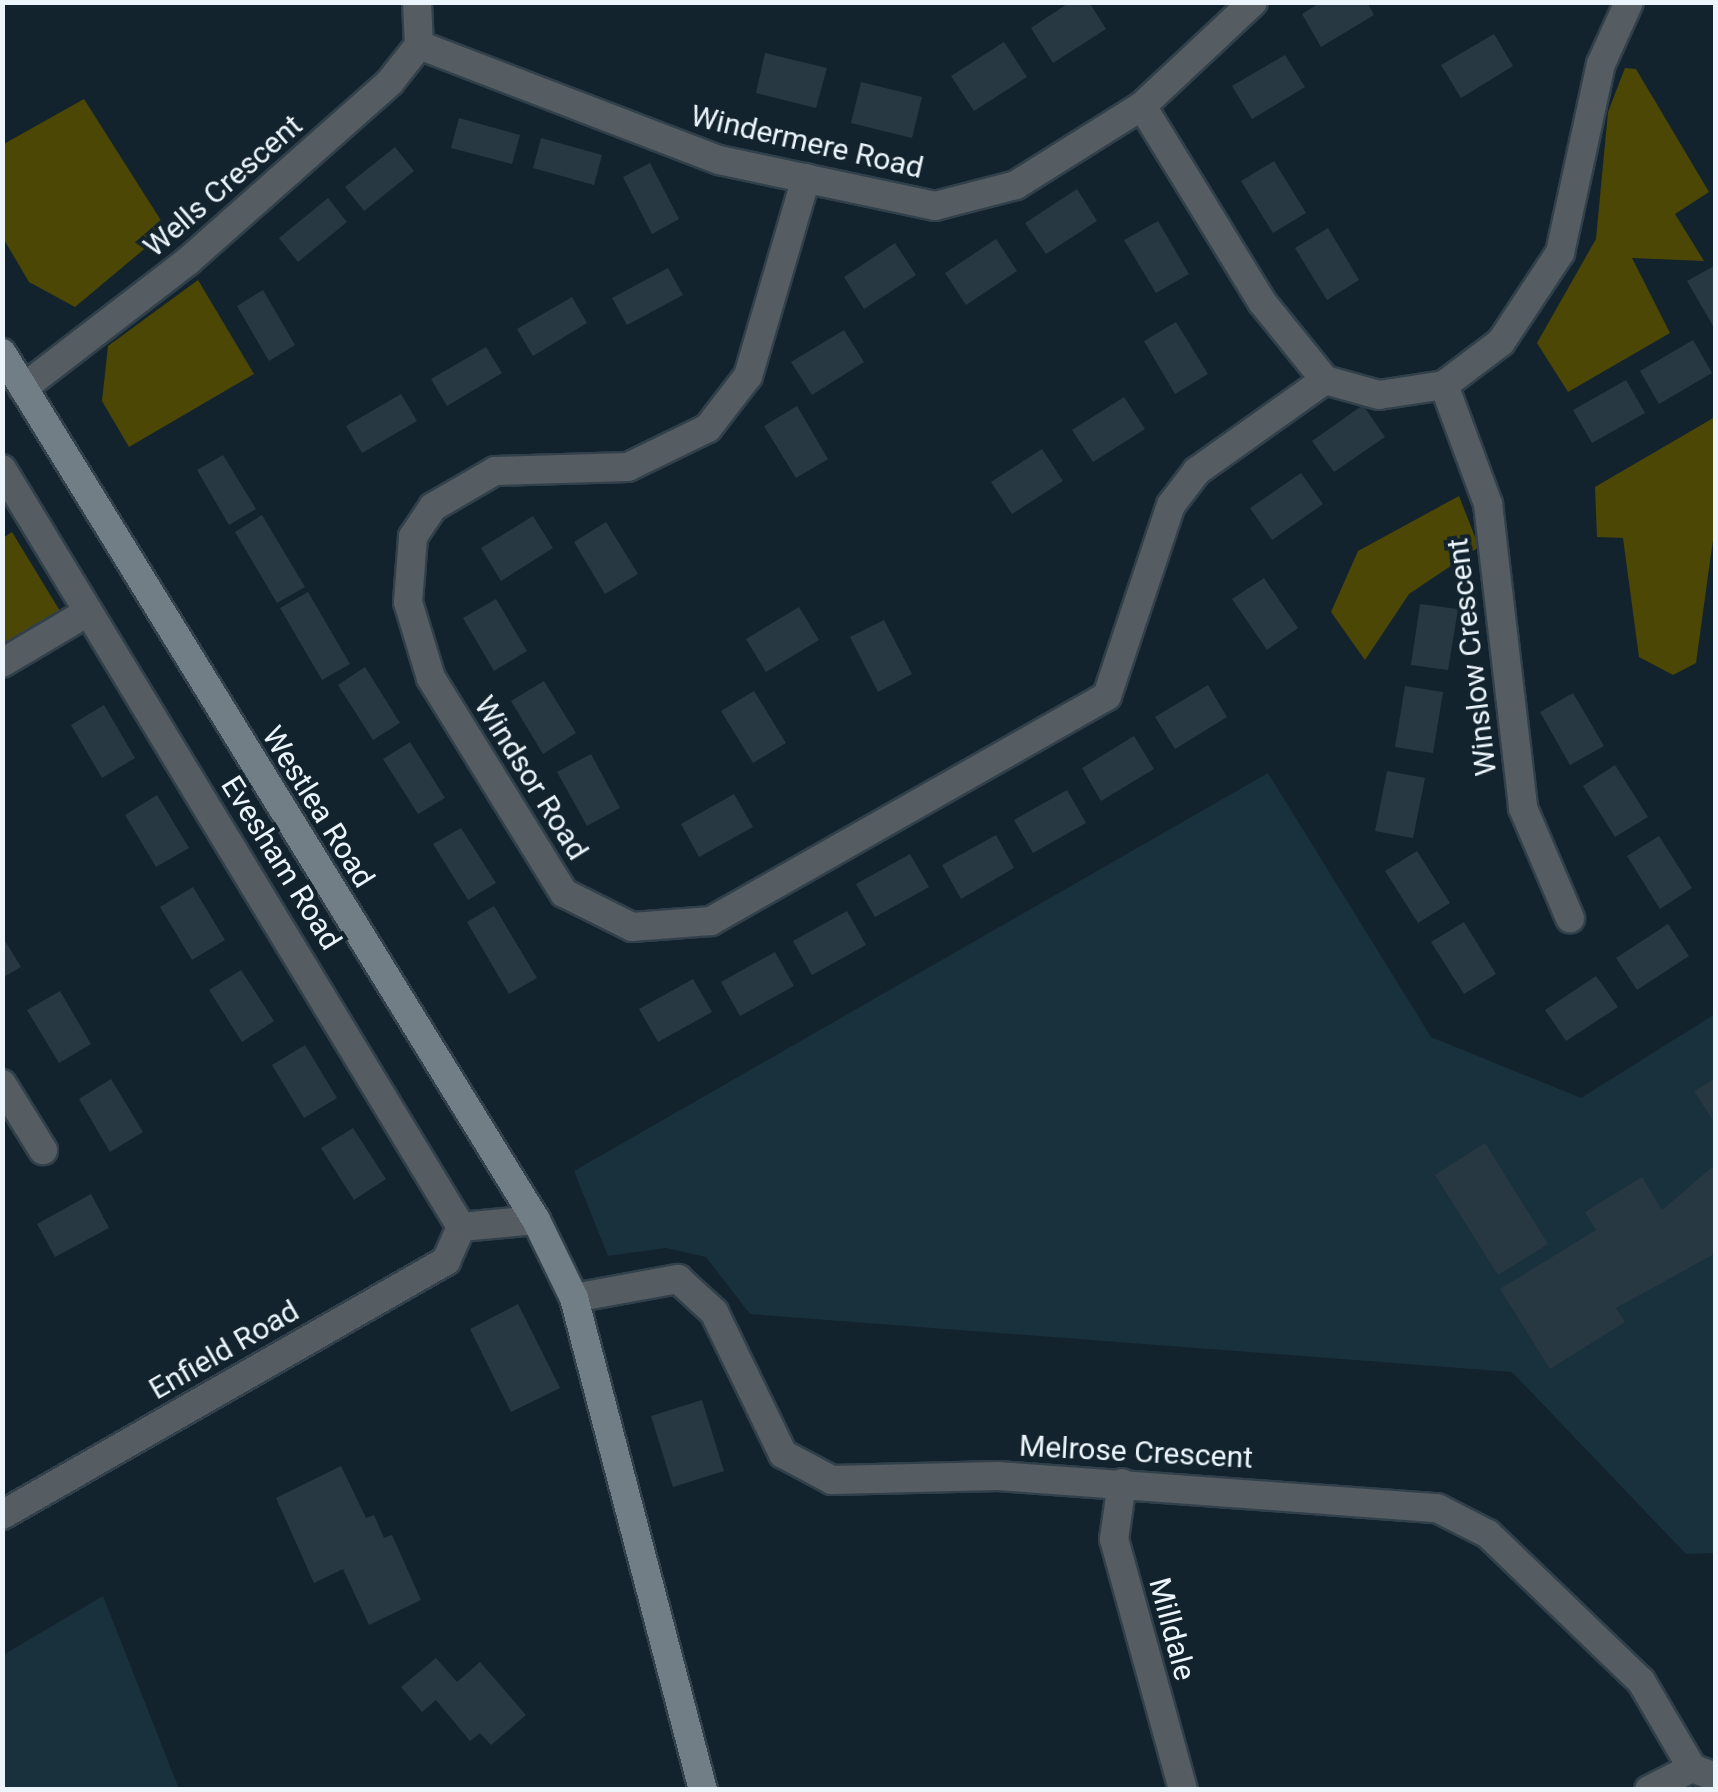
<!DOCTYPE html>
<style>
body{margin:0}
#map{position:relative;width:1718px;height:1792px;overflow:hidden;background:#13232d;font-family:Roboto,sans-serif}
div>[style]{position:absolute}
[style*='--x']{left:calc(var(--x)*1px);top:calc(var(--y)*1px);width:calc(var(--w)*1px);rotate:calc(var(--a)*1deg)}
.built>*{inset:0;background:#19303d}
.green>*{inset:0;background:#4c4704}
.building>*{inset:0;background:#283842}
.roads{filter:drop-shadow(2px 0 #31404a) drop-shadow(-2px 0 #31404a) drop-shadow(0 2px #31404a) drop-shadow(0 -2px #31404a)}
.minor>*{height:28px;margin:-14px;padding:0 14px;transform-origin:14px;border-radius:14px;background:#555d62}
.secondary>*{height:28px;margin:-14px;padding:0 14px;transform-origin:14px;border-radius:14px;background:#727e86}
span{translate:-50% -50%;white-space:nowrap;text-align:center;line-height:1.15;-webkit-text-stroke:8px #13232d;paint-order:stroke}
.street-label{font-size:30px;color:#ebf5fb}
.frame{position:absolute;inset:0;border:5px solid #ebf5fb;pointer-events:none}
</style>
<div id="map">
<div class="built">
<i style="clip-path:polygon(1268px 773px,1431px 1037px,1581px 1098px,1715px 1014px,1715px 1553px,1686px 1554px,1512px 1372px,750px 1314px,706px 1257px,666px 1248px,608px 1256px,574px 1171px)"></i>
<i style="clip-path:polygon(103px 1596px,179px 1789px,3px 1789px,3px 1655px)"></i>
</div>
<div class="green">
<i style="clip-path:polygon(1625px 68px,1636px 69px,1709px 192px,1675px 214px,1704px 261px,1632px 258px,1670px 333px,1568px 392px,1537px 343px,1596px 239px,1608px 112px)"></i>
<i style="clip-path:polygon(84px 99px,167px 230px,75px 307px,29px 282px,3px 238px,2px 145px)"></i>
<i style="clip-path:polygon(198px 280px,254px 374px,129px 447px,102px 401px,108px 346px)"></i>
<i style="clip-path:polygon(1715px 417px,1715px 525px,1696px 663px,1673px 675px,1639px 657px,1623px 538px,1597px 537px,1595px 487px)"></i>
<i style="clip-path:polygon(1459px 496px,1479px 547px,1409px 594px,1365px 660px,1331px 612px,1358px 551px)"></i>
<i style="clip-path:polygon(12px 532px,60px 611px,3px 646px,3px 538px)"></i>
</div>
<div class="building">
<i style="clip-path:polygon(1070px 2px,1089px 2px,1106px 29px,1053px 63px,1031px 28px)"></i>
<i style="clip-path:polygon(1321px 2px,1367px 2px,1374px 15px,1321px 47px,1302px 14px)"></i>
<i style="clip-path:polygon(1494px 34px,1513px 66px,1461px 98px,1441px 65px)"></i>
<i style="clip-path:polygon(1004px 42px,1027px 77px,974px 111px,951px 76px)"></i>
<i style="clip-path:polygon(765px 53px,827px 68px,816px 108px,756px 93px)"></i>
<i style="clip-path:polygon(1285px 55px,1305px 87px,1252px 119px,1232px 86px)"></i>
<i style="clip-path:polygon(861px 82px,922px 97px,912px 138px,851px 123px)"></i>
<i style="clip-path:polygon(459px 118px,520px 135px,512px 164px,451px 148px)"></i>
<i style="clip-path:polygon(541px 138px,602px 155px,594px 185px,533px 168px)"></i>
<i style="clip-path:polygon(395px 147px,414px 171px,364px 211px,345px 187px)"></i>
<i style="clip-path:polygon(1274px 161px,1306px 213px,1273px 233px,1241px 181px)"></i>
<i style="clip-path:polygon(650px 163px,679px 219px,652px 234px,623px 177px)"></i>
<i style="clip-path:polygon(1077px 189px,1097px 221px,1046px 254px,1025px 223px)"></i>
<i style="clip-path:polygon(328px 198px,347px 222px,298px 262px,279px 238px)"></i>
<i style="clip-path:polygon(1158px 221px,1189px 274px,1156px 293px,1124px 240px)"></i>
<i style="clip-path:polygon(1328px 228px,1359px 280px,1327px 300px,1295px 248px)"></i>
<i style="clip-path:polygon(996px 239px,1017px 271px,966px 305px,945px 273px)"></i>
<i style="clip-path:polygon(895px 243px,916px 275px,864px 309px,844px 277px)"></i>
<i style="clip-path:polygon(1716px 265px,1716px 331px,1687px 281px)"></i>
<i style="clip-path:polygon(668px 268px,683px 295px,627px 325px,612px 298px)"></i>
<i style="clip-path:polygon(263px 290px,295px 345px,269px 361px,237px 306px)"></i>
<i style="clip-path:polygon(572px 297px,587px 323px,533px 356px,517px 329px)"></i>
<i style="clip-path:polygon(1176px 322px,1208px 374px,1175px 394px,1144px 341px)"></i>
<i style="clip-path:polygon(844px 330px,864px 362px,812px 395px,791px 362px)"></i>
<i style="clip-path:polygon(1693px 340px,1712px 373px,1659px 404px,1640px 371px)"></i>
<i style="clip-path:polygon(486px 347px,502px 373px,447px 406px,431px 379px)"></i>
<i style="clip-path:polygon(1626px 380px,1645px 413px,1592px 443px,1573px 410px)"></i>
<i style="clip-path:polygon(401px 394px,417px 421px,362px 453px,346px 426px)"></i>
<i style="clip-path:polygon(1124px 397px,1145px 429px,1093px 462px,1072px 430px)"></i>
<i style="clip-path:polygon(1363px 405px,1385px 437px,1334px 472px,1312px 441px)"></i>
<i style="clip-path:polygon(797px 406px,828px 459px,796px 478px,764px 426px)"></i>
<i style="clip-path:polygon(1042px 449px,1063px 481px,1012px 514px,991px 482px)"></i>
<i style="clip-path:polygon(223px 455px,256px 509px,229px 525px,197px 470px)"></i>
<i style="clip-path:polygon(1301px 473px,1323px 504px,1272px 540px,1250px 508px)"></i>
<i style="clip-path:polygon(262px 515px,305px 587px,277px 603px,235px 532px)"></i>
<i style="clip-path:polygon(533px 516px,553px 548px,501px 581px,481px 548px)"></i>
<i style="clip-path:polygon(606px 522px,638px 574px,605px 594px,574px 542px)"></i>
<i style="clip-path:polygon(1264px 578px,1298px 628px,1267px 650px,1232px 599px)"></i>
<i style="clip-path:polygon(308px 592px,350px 664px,322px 680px,280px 608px)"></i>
<i style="clip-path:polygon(496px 599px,527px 651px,494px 671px,463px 618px)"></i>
<i style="clip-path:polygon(1420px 604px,1458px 609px,1448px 670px,1411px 665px)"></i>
<i style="clip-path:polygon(799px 607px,819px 640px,766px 672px,746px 639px)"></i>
<i style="clip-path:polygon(884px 620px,912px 674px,878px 692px,850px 637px)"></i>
<i style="clip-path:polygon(365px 667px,400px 723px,373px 740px,338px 685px)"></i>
<i style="clip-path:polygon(544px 681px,576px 733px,543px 754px,511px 701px)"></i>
<i style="clip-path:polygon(1208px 685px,1227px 717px,1175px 749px,1155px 717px)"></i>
<i style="clip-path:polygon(1405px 686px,1443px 692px,1433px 753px,1395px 747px)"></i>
<i style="clip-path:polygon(754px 691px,786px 743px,753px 763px,721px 711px)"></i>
<i style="clip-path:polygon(1573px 693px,1604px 746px,1570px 765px,1540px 712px)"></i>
<i style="clip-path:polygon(104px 705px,135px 758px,102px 778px,71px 725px)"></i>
<i style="clip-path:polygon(1134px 736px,1154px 769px,1101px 801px,1082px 768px)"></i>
<i style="clip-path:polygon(410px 742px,445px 798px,418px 814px,383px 759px)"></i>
<i style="clip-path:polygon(591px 754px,620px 808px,587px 826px,557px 772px)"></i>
<i style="clip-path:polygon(1615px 765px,1648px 817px,1615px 837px,1583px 786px)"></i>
<i style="clip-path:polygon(1387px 771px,1425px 778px,1413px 838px,1375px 831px)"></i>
<i style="clip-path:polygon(1067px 790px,1086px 823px,1033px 853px,1014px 820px)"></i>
<i style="clip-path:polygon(734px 794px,753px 827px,699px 857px,681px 824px)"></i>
<i style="clip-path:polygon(157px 795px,189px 848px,156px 867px,125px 815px)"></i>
<i style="clip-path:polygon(461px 828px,496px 883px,468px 900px,433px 844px)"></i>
<i style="clip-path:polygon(996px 835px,1014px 868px,961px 899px,942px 865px)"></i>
<i style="clip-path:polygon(1659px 836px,1692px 888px,1660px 909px,1627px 856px)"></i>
<i style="clip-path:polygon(1417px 851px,1450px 903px,1418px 923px,1385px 871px)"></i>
<i style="clip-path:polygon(910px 854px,929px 887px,875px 917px,856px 884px)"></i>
<i style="clip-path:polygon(193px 887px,225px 940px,192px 960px,160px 907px)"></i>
<i style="clip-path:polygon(494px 906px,537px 978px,509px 994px,467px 922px)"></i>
<i style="clip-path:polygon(847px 911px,866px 945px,812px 975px,793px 941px)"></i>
<i style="clip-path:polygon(1464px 922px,1496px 974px,1464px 994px,1431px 942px)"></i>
<i style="clip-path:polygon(1668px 924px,1689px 956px,1637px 990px,1616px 958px)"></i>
<i style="clip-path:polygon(2px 936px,21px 967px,2px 978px)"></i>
<i style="clip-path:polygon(775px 952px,794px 986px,740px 1016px,721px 982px)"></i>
<i style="clip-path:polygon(241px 970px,274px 1021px,242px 1042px,209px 990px)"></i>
<i style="clip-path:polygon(1596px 976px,1618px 1007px,1566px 1041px,1545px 1010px)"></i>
<i style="clip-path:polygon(693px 979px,712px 1012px,658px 1042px,639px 1009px)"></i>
<i style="clip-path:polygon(60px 991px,91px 1044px,59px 1063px,27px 1010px)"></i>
<i style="clip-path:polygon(305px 1045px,337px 1098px,304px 1118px,272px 1065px)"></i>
<i style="clip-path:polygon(1716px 1078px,1716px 1125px,1694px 1091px)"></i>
<i style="clip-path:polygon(111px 1079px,143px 1132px,110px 1152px,79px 1099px)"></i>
<i style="clip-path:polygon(353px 1128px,386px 1179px,354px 1200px,321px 1148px)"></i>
<i style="clip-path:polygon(1485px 1143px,1548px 1244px,1498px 1275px,1435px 1175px)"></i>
<i style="clip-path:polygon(1716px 1164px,1716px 1253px,1616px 1308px,1625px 1322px,1550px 1369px,1500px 1289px,1596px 1230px,1585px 1212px,1642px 1177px,1662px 1210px)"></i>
<i style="clip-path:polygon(91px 1194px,109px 1228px,55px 1257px,37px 1224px)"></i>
<i style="clip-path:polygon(518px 1304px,560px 1388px,511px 1412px,470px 1329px)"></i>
<i style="clip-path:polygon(702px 1400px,724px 1471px,673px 1487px,651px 1416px)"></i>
<i style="clip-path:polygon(341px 1466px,366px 1518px,374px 1515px,384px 1538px,392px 1535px,421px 1600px,369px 1625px,343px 1569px,314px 1583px,276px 1498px)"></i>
<i style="clip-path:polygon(436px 1658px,457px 1682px,480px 1662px,526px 1715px,491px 1745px,480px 1733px,470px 1741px,436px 1700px,422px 1712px,401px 1687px)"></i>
</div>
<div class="roads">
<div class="minor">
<i style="--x:419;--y:45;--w:321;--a:21"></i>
<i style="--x:719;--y:160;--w:221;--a:12"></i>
<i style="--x:935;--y:206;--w:84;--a:-14.5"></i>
<i style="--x:1016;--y:185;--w:149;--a:-32.1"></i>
<i style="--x:1142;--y:106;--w:152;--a:-43.1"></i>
<i style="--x:1142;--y:106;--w:230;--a:58.5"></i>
<i style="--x:1262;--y:302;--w:100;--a:51.1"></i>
<i style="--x:1325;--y:380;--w:56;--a:15.5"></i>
<i style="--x:1379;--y:395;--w:66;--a:-8.7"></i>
<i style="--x:1444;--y:385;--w:71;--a:-37"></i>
<i style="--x:1501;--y:342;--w:107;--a:-56.5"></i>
<i style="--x:1560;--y:253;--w:193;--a:-77.8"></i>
<i style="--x:1601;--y:64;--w:68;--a:-65.7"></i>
<i style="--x:806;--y:178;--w:206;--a:106.3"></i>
<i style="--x:748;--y:376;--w:66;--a:127.6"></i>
<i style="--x:708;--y:428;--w:89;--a:154"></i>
<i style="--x:628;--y:467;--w:133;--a:178.3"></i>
<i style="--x:495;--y:471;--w:72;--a:149.9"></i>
<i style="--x:433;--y:507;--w:36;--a:124"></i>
<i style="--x:413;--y:537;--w:65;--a:94.4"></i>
<i style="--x:408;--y:602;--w:79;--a:73.2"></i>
<i style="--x:431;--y:678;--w:253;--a:58.3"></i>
<i style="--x:564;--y:893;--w:76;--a:26.6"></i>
<i style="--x:632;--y:927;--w:79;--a:-4.3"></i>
<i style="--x:711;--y:921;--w:455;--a:-29.6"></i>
<i style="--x:1107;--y:696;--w:201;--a:-71.5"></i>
<i style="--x:1171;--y:505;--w:43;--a:-52.6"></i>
<i style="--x:1197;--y:471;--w:157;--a:-35.4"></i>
<i style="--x:1444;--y:385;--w:127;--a:69.7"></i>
<i style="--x:1488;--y:504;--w:306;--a:83.4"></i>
<i style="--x:1523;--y:808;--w:120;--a:66.9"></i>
<i style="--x:23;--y:388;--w:208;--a:-37.6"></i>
<i style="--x:188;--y:261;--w:270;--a:-41.5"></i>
<i style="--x:390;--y:82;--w:47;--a:-51.9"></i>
<i style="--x:419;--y:45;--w:43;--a:-92.7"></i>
<i style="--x:2;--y:469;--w:886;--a:58.8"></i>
<i style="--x:2;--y:663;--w:100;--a:-30.7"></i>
<i style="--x:2;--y:1084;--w:78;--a:58.2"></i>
<i style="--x:461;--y:1227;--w:75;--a:-5.3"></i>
<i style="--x:574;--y:1298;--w:106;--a:-10.4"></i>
<i style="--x:678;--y:1279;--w:49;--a:42.5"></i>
<i style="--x:714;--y:1312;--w:158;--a:64.1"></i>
<i style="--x:783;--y:1454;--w:55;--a:28"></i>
<i style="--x:832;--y:1480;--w:166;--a:-1.4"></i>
<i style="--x:998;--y:1476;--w:440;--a:4.2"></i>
<i style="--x:1437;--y:1508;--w:57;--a:27"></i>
<i style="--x:1488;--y:1534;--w:212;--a:43.9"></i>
<i style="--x:1641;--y:1681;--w:101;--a:59.6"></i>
<i style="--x:1692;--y:1768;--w:26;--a:21"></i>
<i style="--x:1122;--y:1483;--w:57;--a:98.1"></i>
<i style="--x:1114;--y:1539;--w:260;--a:74.6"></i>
<i style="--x:2;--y:1515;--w:512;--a:-29.77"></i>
<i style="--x:446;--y:1261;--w:37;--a:-66"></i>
<i style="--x:1649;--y:1790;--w:48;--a:-27.1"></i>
</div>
<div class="secondary">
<i style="--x:2;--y:353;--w:1018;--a:58.37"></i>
<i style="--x:536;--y:1220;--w:87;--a:64"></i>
<i style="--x:574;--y:1298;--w:509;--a:75.31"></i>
</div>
</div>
<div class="street-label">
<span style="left:807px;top:142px;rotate:13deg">Windermere Road</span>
<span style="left:223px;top:186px;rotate:-41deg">Wells Crescent</span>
<span style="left:1472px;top:657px;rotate:-97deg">Winslow Crescent</span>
<span style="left:531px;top:778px;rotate:58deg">Windsor Road</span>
<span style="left:318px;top:807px;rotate:58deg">Westlea Road</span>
<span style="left:281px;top:863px;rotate:58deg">Evesham Road</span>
<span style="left:224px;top:1350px;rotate:-30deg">Enfield Road</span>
<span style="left:1136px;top:1452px;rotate:3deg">Melrose Crescent</span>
<span style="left:1172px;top:1629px;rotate:75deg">Milldale</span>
</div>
<div class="frame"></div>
</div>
